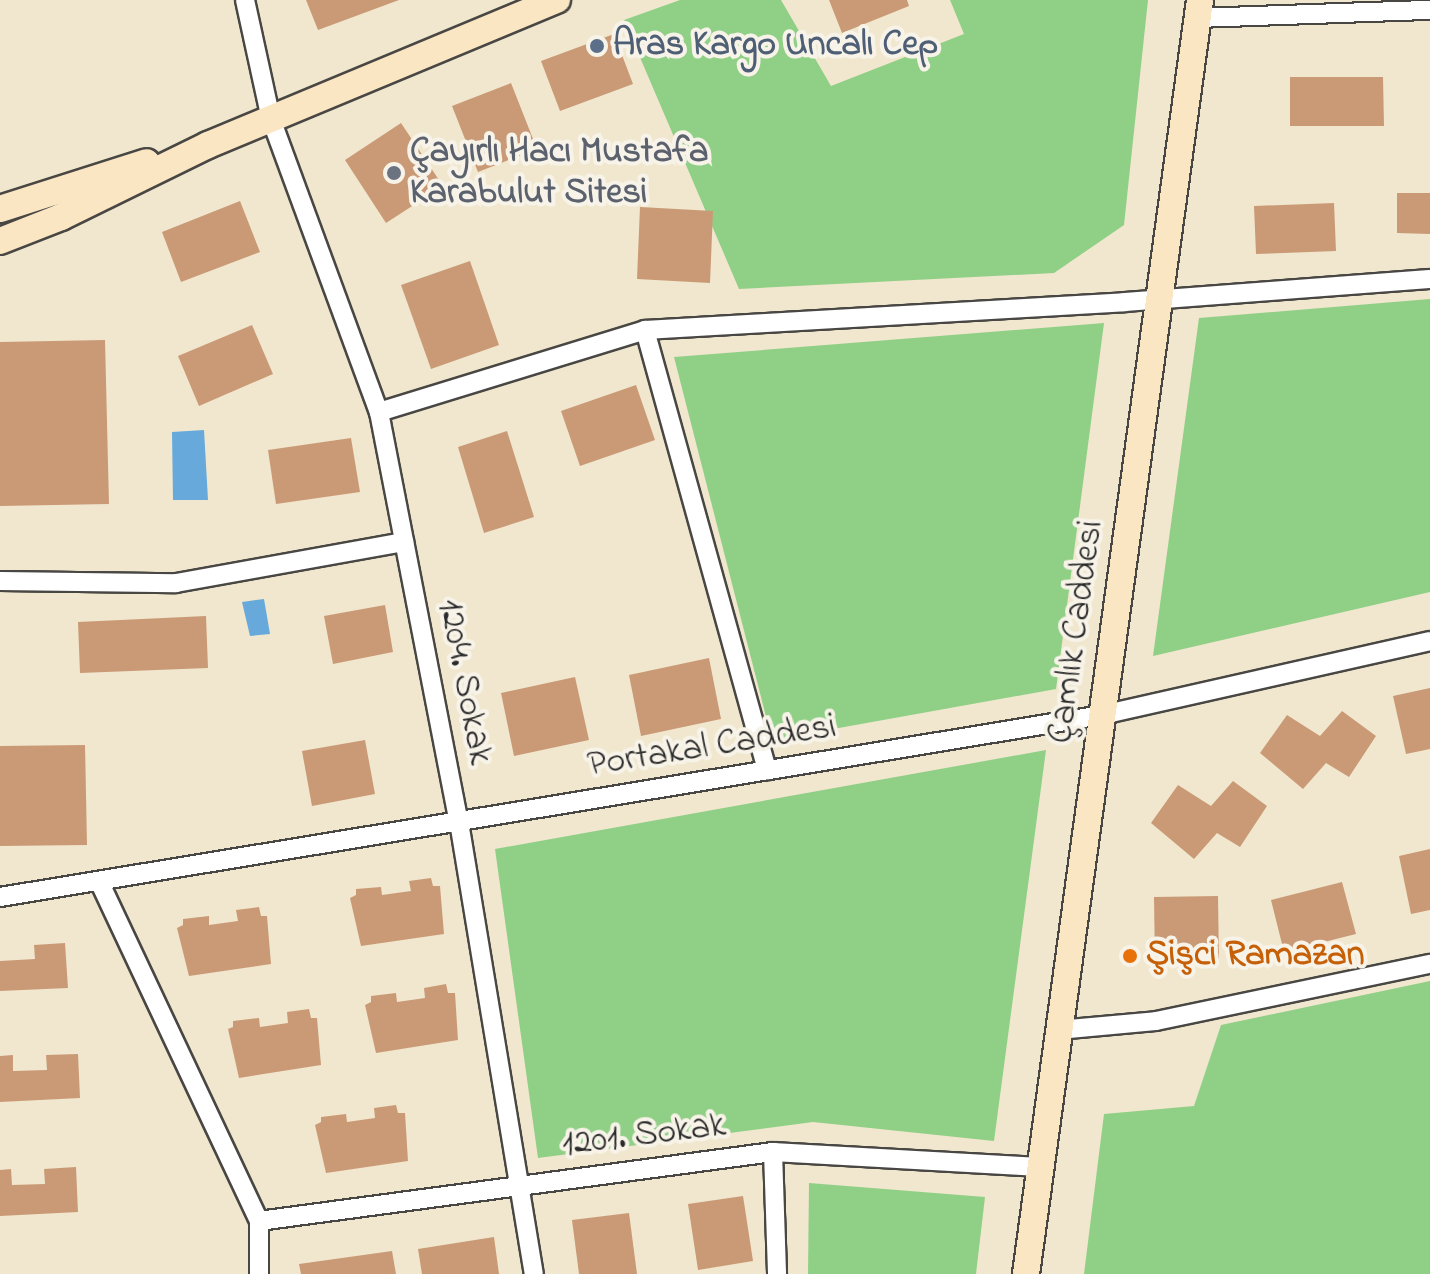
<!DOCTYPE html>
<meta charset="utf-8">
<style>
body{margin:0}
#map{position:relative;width:1430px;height:1274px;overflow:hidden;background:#f0e7ce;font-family:"Indie Flower",sans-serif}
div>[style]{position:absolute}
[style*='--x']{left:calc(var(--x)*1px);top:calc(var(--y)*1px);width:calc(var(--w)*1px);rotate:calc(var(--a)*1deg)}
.green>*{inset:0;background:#90cf86}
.water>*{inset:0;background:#67a9db}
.building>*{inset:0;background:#ca9a76}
.roads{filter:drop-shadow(2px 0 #494743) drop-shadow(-2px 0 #494743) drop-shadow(0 2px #494743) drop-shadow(0 -2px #494743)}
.street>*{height:18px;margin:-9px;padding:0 9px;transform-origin:9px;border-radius:9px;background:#fff}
.secondary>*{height:26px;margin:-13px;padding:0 13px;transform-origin:13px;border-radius:13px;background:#fbe6c4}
.dots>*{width:22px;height:22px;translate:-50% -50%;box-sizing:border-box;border:4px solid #f7f3e8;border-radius:50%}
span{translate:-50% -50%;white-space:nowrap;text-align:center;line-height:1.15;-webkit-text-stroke:8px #f7f3e8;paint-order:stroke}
.service-label{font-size:36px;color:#4e5e75;font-weight:700}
.left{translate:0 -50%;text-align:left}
.worship-label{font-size:36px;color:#5b616d;font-weight:700}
.street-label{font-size:36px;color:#2b2b2b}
.food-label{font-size:36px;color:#c56008;font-weight:700}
</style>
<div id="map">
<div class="green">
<i style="clip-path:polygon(680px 0,781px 0,831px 86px,964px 34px,950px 0,1148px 0,1124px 225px,1054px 273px,739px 289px,624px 20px)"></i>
<i style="clip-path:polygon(1430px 299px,1430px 592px,1153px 656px,1199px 318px)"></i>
<i style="clip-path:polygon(1104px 323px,1056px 689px,772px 740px,674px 357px)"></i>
<i style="clip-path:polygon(1046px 750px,994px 1141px,813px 1122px,538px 1158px,495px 849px)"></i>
<i style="clip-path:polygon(1430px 981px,1430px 1274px,1084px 1274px,1104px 1114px,1194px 1106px,1221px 1025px)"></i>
<i style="clip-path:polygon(809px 1183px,985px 1197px,976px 1274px,808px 1274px)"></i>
</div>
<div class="water">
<i style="clip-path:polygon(204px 430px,208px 500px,173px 500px,172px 432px)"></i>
<i style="clip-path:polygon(264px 599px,270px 634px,250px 636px,242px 602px)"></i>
</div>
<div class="building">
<i style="clip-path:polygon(306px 0,399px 0,318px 30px)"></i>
<i style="clip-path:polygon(829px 0,907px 0,909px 6px,842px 33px)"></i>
<i style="clip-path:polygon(614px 34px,633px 84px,560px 111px,541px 61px)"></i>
<i style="clip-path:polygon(1290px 77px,1383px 77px,1384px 126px,1290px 126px)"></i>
<i style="clip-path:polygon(511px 83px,537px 149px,478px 172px,452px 106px)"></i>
<i style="clip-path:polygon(401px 123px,443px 186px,386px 223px,345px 160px)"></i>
<i style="clip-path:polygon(1397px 193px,1430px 193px,1430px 234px,1397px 233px)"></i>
<i style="clip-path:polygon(240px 201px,260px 252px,181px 282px,162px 232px)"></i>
<i style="clip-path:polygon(1334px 203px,1336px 251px,1256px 254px,1254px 206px)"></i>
<i style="clip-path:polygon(640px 207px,713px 211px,710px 283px,637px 279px)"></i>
<i style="clip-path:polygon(470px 261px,499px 345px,431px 369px,401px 285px)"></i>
<i style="clip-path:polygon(252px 325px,273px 374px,199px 406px,178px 356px)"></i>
<i style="clip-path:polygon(105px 340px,109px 504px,0 506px,0 342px)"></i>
<i style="clip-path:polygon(636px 385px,655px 440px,580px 466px,561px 411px)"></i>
<i style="clip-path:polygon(507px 431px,534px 517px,484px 533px,458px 447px)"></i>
<i style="clip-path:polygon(351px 438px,360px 492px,276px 504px,268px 450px)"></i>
<i style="clip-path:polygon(385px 605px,393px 652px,333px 664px,324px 616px)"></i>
<i style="clip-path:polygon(206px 616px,208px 668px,80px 673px,78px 622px)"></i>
<i style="clip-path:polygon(709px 658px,721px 719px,641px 736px,629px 675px)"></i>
<i style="clip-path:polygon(575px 677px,589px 740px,514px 756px,501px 693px)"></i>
<i style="clip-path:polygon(1430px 688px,1430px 749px,1406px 754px,1393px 696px)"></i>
<i style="clip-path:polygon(1342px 711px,1376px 736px,1349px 777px,1326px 763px,1303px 789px,1260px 753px,1287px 715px,1320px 736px)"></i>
<i style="clip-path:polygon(365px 740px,375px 794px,312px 806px,302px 751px)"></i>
<i style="clip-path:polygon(85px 745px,87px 845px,0 846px,0 746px)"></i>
<i style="clip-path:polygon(1233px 781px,1267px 806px,1240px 847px,1217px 833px,1194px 859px,1151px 823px,1178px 785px,1211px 806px)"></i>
<i style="clip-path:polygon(1430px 849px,1430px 910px,1411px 914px,1399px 856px)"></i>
<i style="clip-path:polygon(431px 878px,433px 886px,440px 886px,444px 934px,361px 946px,350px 898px,356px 895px,356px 889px,381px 887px,382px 895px,411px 891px,409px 881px)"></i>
<i style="clip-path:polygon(1342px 882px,1356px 934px,1284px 952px,1271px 900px)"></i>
<i style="clip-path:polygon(1218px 896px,1219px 963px,1155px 964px,1154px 897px)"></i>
<i style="clip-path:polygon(259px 907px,261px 916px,267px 916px,271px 964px,189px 976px,177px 928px,183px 925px,183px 919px,209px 916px,209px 925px,238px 921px,236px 910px)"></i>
<i style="clip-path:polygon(65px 943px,68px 988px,0 991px,0 961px,35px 959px,34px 945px)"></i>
<i style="clip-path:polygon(446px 984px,448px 993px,455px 993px,458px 1040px,376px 1053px,365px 1005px,371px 1002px,371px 996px,396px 993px,397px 1002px,425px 998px,424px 988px)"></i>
<i style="clip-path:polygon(309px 1009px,311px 1018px,317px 1018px,321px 1065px,239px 1078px,228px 1029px,233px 1027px,233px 1021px,259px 1018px,260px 1027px,288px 1023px,287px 1012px)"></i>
<i style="clip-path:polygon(78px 1054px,80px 1098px,0 1102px,0 1056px,13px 1055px,13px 1071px,47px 1070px,46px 1055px)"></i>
<i style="clip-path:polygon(396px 1105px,398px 1113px,405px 1113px,408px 1161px,326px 1173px,315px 1125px,321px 1122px,321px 1117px,346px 1114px,347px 1122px,375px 1118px,374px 1108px)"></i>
<i style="clip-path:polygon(76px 1167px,78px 1212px,0 1216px,0 1170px,11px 1169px,12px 1185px,45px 1184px,44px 1169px)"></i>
<i style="clip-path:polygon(743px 1196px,753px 1261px,698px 1270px,688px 1204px)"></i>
<i style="clip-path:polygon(629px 1213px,637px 1274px,579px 1274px,572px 1220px)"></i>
<i style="clip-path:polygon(494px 1237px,499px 1274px,422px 1274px,418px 1249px)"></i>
<i style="clip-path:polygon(392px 1251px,396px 1274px,301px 1274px,299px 1264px)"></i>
</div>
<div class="roads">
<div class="street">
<i style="--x:245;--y:0;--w:122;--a:77.7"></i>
<i style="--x:271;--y:119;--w:312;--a:69.8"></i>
<i style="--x:379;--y:412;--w:418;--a:79"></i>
<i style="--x:459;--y:822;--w:458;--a:80.6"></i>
<i style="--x:1197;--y:18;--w:233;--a:-2"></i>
<i style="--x:645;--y:330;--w:457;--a:74.5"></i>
<i style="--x:379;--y:412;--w:278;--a:-17.1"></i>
<i style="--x:645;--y:330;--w:480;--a:-3.3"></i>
<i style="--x:1124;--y:302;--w:307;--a:-4.3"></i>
<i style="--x:0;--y:581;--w:176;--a:0.7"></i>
<i style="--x:176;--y:583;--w:232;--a:-10.2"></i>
<i style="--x:99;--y:881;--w:376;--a:64.8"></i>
<i style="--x:259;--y:1221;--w:53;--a:90"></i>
<i style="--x:0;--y:897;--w:1117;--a:-9.38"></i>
<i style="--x:1102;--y:715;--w:336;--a:-12.7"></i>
<i style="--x:1058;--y:1030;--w:98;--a:-5.2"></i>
<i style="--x:1156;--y:1021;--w:280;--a:-11.8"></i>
<i style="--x:773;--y:1152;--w:122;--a:88.1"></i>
<i style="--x:259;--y:1221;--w:519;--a:-7.65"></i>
<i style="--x:773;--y:1152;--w:267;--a:3.2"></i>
</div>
<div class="secondary">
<i style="--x:0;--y:209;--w:154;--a:-17.7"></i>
<i style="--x:0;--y:241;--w:66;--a:-21.5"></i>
<i style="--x:61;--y:217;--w:164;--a:-26.1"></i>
<i style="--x:208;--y:145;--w:378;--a:-22.6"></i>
<i style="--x:1026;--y:1274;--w:1286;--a:-82.22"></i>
</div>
</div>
<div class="dots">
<i style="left:597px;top:46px;background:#5c6f8a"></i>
<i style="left:394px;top:173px;background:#6b7280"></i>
<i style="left:1130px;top:956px;background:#e8710a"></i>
</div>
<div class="service-label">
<span class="left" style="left:613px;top:46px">Aras Kargo Uncalı Cep</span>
</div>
<div class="worship-label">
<span class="left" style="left:410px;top:173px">Çayırlı Hacı Mustafa<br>Karabulut Sitesi</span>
</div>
<div class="street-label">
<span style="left:1077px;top:632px;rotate:-82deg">Çamlık Caddesi</span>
<span style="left:464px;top:682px;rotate:79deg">1204. Sokak</span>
<span style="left:712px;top:747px;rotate:-9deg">Portakal Caddesi</span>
<span style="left:644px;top:1136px;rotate:-7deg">1201. Sokak</span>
</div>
<div class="food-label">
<span class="left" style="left:1146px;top:956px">Şişci Ramazan</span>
</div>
</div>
